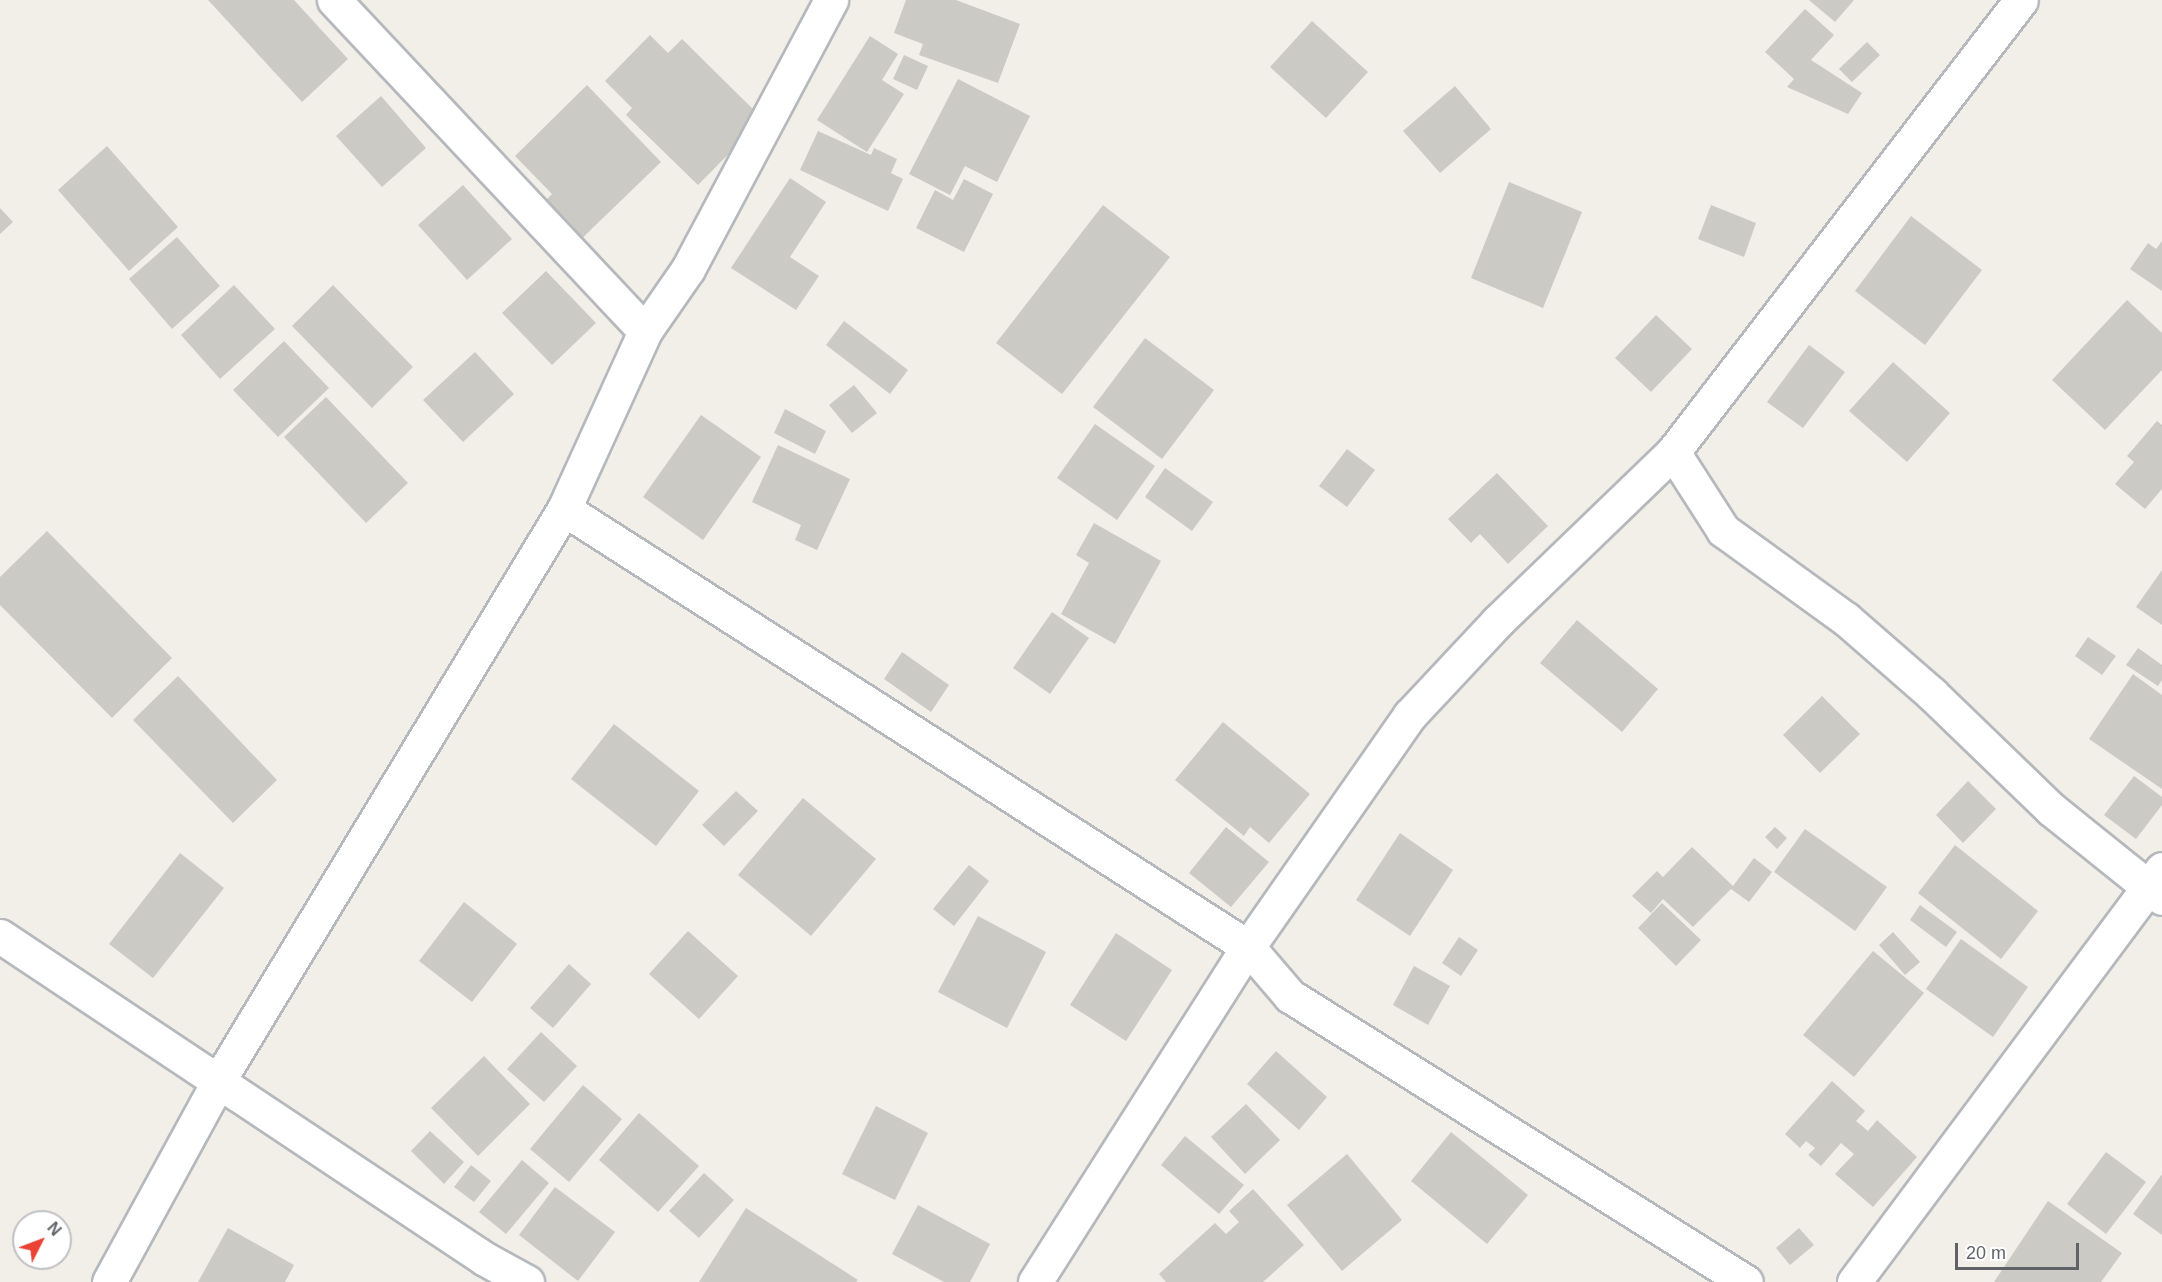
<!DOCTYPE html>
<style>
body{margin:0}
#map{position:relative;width:2162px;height:1282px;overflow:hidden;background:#f1efe8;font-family:Arial,sans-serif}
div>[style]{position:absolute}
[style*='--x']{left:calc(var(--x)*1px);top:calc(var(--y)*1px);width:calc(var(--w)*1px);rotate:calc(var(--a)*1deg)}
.building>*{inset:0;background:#cccac5}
.roads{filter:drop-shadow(2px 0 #b5b8bc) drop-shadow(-2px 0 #b5b8bc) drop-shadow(0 2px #b5b8bc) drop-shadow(0 -2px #b5b8bc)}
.minor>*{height:33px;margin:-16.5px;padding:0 16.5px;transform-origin:16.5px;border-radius:16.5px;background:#fff}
span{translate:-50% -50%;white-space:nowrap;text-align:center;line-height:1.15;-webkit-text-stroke:4.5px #fff;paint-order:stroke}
.north{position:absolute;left:12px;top:1210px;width:60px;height:60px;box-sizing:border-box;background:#fff;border:2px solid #bfc1c3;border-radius:50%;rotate:48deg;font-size:16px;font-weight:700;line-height:24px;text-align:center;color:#5f6368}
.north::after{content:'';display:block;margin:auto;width:21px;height:27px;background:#ea4335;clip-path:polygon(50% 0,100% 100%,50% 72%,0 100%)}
.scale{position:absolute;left:1955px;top:1243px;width:124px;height:27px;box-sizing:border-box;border:3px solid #5f6368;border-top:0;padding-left:8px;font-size:18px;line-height:21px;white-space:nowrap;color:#5f6368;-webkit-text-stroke:4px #fff;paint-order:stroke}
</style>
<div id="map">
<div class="building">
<i style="clip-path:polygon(208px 0,294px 0,348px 59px,302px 102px)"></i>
<i style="clip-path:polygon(906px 0,956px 0,1020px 24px,998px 83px,919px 55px,923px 44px,894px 33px)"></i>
<i style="clip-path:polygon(1809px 0,1854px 0,1835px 22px)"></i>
<i style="clip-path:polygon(1805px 9px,1834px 35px,1811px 60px,1862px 93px,1848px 114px,1787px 87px,1794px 79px,1765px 52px)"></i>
<i style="clip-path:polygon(1312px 21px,1368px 72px,1326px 118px,1270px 67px)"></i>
<i style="clip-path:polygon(650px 35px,668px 53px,682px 39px,763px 119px,698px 185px,626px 115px,632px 108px,605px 81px)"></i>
<i style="clip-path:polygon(870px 36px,898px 54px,882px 80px,904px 94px,867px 152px,817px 120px)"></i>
<i style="clip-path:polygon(1867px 42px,1880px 55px,1852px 82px,1839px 69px)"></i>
<i style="clip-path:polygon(904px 55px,928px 66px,917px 90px,893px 79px)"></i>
<i style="clip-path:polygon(958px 79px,1030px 116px,997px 182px,965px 166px,950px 195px,909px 174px)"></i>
<i style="clip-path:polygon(587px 85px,661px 162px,574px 246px,538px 208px,552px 194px,515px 156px)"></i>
<i style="clip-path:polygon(1455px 86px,1491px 129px,1440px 173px,1403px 131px)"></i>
<i style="clip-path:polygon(381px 96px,426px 148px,382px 187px,336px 136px)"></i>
<i style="clip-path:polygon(818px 131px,871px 155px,874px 148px,897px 159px,891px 173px,903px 179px,888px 211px,800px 170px)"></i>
<i style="clip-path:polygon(107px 146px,178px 227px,129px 271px,58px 190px)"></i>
<i style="clip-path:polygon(790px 178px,826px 202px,790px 257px,819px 276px,796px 310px,731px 268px)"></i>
<i style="clip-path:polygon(964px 179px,993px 194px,964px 252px,916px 228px,935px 190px,953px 200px)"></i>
<i style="clip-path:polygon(1509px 182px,1582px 212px,1543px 308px,1471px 278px)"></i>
<i style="clip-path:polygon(463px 185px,512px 239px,467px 280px,418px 225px)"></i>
<i style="clip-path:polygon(1103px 205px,1170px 257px,1062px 394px,996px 343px)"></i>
<i style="clip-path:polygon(1711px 205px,1756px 223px,1744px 257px,1698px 239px)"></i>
<i style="clip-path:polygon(0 208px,13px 222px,0 234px)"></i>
<i style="clip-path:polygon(1911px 216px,1982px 270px,1925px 345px,1855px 291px)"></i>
<i style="clip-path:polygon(177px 237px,220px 286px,172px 329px,129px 279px)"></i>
<i style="clip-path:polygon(2162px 241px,2162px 291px,2130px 269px,2148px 243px,2156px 249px)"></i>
<i style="clip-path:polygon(546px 271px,596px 323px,552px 365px,502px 313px)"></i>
<i style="clip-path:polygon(234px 285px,275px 329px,220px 379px,181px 335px)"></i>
<i style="clip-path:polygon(333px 285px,413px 367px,372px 408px,292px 326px)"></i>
<i style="clip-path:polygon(2127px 300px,2162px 333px,2162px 370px,2105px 430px,2052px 380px)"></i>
<i style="clip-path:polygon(1656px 315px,1692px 349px,1651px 392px,1615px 358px)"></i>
<i style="clip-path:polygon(844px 321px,908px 370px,890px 394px,826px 345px)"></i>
<i style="clip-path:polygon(1145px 338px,1214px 390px,1162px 459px,1093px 407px)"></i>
<i style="clip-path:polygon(284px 341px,329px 388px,278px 437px,233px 390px)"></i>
<i style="clip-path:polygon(1809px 345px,1845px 372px,1803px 428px,1767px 402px)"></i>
<i style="clip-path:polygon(475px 352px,514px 394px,463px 442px,423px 400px)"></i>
<i style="clip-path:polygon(1893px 362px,1950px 413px,1907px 462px,1849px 411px)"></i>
<i style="clip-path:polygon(854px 385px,877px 413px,852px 433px,829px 405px)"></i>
<i style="clip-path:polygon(326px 397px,408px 483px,366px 523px,284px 437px)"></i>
<i style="clip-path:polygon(785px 409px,826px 431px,815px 454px,774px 433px)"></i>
<i style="clip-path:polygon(701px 415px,761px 457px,703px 540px,643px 497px)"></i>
<i style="clip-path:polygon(2157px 421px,2162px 425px,2162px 489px,2145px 509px,2115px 484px,2134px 462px,2127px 456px)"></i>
<i style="clip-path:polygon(1095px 424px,1155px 466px,1117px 520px,1057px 478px)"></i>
<i style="clip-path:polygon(778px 445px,850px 479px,817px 550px,795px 540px,801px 525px,752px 502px)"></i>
<i style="clip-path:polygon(1347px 449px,1375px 470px,1347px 507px,1319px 486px)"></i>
<i style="clip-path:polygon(1165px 468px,1213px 502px,1192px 531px,1145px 497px)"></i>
<i style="clip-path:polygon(1497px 473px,1548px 526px,1508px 564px,1480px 534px,1471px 543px,1448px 519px)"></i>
<i style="clip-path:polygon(1094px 523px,1161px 561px,1115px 644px,1061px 614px,1089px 563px,1076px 555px)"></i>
<i style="clip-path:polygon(47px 531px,172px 658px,112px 718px,0 605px,0 577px)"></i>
<i style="clip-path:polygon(2162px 570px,2162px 625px,2136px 607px)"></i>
<i style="clip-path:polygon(1052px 612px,1089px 638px,1050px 694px,1013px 668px)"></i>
<i style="clip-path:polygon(1577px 620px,1658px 689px,1622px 732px,1540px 663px)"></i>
<i style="clip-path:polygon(2088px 637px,2116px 656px,2102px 675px,2075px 656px)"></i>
<i style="clip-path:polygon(2138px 648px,2162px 665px,2162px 680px,2158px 686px,2126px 665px)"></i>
<i style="clip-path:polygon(902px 652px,949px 685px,931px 712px,884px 679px)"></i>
<i style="clip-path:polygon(2133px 674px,2162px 695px,2162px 789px,2089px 739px)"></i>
<i style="clip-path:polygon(178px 676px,277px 780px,233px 823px,133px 720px)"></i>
<i style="clip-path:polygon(1822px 696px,1860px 734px,1820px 773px,1783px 735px)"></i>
<i style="clip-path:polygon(1223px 722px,1310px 794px,1269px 843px,1250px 827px,1244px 836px,1175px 780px)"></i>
<i style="clip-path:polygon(614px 724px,699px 791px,656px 846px,571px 779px)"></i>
<i style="clip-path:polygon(2134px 776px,2162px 797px,2162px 805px,2136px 839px,2104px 815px)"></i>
<i style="clip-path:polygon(1968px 781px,1996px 809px,1963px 843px,1936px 815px)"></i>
<i style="clip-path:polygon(736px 791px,758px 811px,724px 846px,702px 825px)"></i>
<i style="clip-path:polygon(803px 798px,876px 859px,811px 936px,738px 875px)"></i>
<i style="clip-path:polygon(1226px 827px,1269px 862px,1231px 907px,1189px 873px)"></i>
<i style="clip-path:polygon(1775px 827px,1787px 838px,1777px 849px,1765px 837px)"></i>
<i style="clip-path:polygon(1805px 829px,1887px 887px,1855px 931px,1774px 872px)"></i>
<i style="clip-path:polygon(1400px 833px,1453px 870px,1410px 936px,1356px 900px)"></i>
<i style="clip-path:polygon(1955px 845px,2038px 911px,2001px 959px,1918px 893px)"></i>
<i style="clip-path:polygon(1692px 847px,1733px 886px,1754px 858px,1772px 872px,1749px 902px,1731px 889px,1693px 927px,1663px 899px,1651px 913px,1632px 896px,1657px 871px,1663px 877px)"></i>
<i style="clip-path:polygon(180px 853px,224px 888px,153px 978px,109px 944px)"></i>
<i style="clip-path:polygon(969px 865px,989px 881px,954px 926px,933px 909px)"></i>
<i style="clip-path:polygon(464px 902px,517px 944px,472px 1002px,419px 961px)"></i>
<i style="clip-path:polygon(1662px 903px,1701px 940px,1676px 966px,1638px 928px)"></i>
<i style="clip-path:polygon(1920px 905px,1957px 932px,1946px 947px,1910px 920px)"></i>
<i style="clip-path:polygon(978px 916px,1046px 952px,1007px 1028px,938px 992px)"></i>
<i style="clip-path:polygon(688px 931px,738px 976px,699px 1019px,649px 974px)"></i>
<i style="clip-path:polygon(1893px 932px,1920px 962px,1905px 975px,1879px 945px)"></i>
<i style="clip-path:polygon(1116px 933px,1172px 970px,1126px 1041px,1070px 1005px)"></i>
<i style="clip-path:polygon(1459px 937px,1478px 950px,1461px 976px,1442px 963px)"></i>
<i style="clip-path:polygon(1961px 939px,2028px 987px,1993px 1037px,1926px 989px)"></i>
<i style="clip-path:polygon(1873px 951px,1924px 993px,1854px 1077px,1803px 1035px)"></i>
<i style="clip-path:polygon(569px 964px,591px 984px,553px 1028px,530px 1008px)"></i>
<i style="clip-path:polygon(1414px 966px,1450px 986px,1428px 1025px,1393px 1005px)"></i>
<i style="clip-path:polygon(541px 1032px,577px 1066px,544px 1102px,507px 1069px)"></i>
<i style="clip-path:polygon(1276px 1051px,1327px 1097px,1299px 1130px,1247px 1084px)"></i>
<i style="clip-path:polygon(484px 1056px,530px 1104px,478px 1156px,431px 1108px)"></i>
<i style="clip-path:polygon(1832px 1081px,1865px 1111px,1856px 1121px,1868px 1131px,1877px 1120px,1917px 1157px,1873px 1207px,1835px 1174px,1854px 1154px,1841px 1143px,1821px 1166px,1808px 1155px,1815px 1148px,1806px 1141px,1800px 1148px,1785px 1134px)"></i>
<i style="clip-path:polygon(583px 1085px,622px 1119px,569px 1182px,530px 1149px)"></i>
<i style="clip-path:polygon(1246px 1104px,1280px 1140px,1245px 1174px,1211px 1137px)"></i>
<i style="clip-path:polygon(876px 1106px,928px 1133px,895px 1200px,842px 1174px)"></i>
<i style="clip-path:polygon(639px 1113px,699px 1166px,658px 1212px,599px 1160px)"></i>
<i style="clip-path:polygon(430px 1131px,464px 1162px,444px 1184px,411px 1151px)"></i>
<i style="clip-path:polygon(1451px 1132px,1528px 1195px,1487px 1244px,1411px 1181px)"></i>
<i style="clip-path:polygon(1185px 1136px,1244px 1185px,1219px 1214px,1161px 1165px)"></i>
<i style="clip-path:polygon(2106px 1152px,2146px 1182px,2106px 1234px,2067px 1204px)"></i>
<i style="clip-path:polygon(1347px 1154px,1402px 1220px,1342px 1271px,1287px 1205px)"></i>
<i style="clip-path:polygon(522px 1160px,549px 1183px,506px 1234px,479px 1212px)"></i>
<i style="clip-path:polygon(471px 1165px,491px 1181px,474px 1202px,454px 1187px)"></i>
<i style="clip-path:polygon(704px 1173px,734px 1200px,699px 1238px,669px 1211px)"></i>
<i style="clip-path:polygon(2162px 1174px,2162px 1235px,2133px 1214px)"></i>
<i style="clip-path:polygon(555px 1187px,615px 1232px,578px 1281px,519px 1235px)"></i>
<i style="clip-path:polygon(1253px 1189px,1304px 1245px,1263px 1282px,1166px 1282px,1159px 1274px,1215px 1223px,1226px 1234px,1239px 1222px,1229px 1211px)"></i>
<i style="clip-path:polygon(2048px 1201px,2122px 1253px,2101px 1282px,1994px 1282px)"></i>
<i style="clip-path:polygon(918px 1205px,990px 1244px,970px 1282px,944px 1282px,892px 1254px)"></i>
<i style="clip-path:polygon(746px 1208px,858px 1280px,856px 1282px,699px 1282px)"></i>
<i style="clip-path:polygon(228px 1228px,294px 1265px,285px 1282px,198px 1282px)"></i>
<i style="clip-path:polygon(1799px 1228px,1814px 1245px,1790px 1265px,1776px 1248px)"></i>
</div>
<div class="roads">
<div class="minor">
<i style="--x:334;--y:0;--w:454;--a:46.8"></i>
<i style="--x:1673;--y:452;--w:93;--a:57.3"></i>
<i style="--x:1723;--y:530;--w:152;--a:35.9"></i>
<i style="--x:1846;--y:619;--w:114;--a:41.1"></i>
<i style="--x:1932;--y:694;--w:165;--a:44"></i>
<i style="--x:2051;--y:809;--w:142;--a:38.7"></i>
<i style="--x:564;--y:509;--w:812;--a:32.63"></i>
<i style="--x:1248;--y:947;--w:65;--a:49.4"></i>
<i style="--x:1290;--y:996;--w:538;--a:32.1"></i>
<i style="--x:0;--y:936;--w:583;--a:33.66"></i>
<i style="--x:485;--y:1259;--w:48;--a:28.7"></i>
<i style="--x:109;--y:1282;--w:230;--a:-61.4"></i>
<i style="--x:219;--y:1080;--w:667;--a:-58.86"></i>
<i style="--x:564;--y:509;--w:196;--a:-65.5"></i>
<i style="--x:645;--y:331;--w:75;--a:-55.3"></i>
<i style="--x:688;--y:269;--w:305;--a:-62"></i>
<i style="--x:1035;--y:1282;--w:397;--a:-57.6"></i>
<i style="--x:1248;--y:947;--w:283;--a:-55.1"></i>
<i style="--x:1410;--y:715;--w:127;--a:-46.9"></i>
<i style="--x:1497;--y:622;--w:245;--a:-44"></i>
<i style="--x:1673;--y:452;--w:570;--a:-52.41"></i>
<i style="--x:1854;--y:1282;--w:515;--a:-53.29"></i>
</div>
</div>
<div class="north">N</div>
<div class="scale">20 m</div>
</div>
